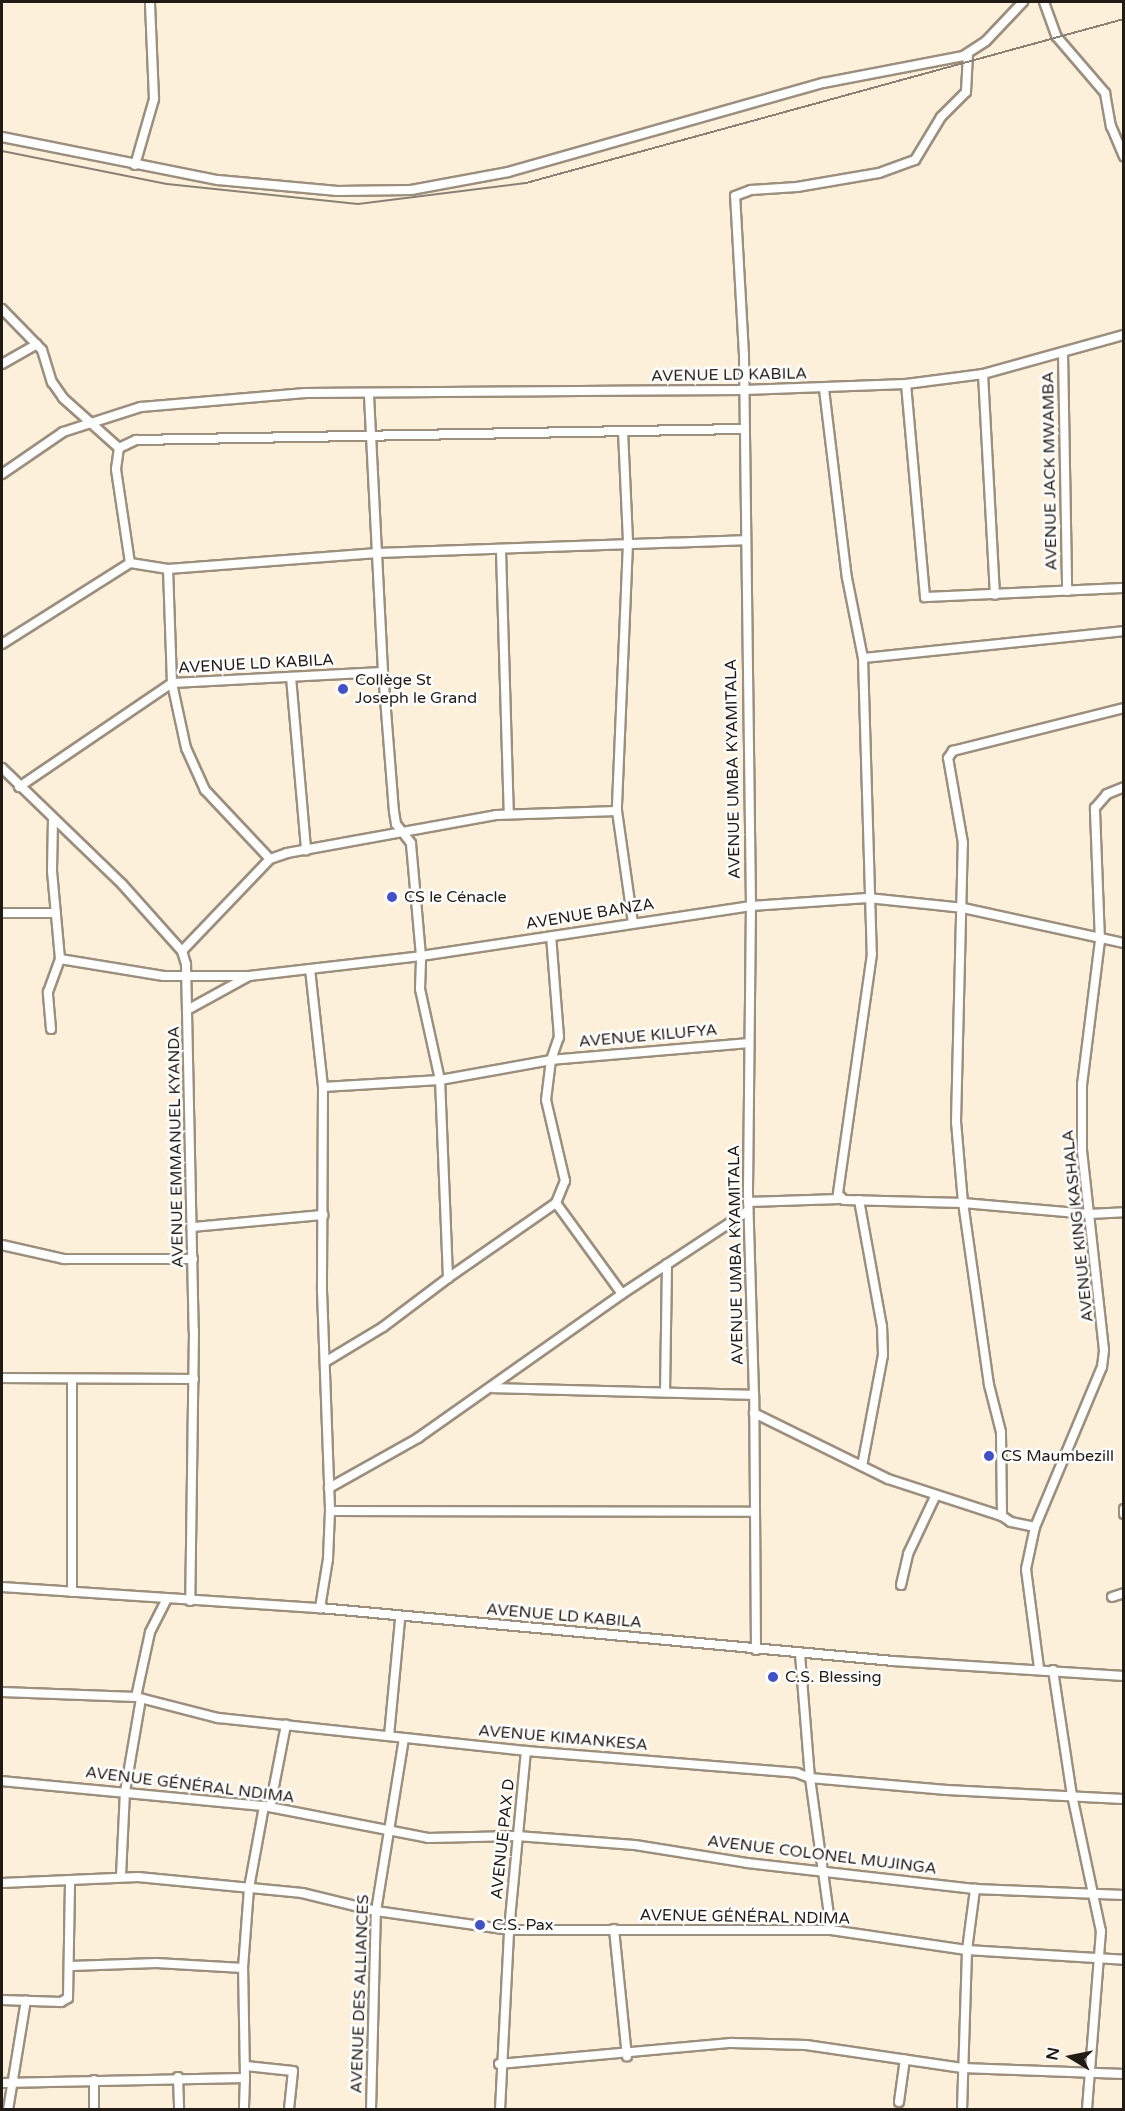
<!DOCTYPE html>
<meta charset="utf-8">
<style>
body{margin:0}
#map{position:relative;width:1125px;height:2111px;overflow:hidden;background:#fdf0db;font-family:"Varela Round",sans-serif}
div>[style]{position:absolute}
[style*='--x']{left:calc(var(--x)*1px);top:calc(var(--y)*1px);width:calc(var(--w)*1px);rotate:calc(var(--a)*1deg)}
.roads{filter:drop-shadow(2px 0 #9c8f7d) drop-shadow(-2px 0 #9c8f7d) drop-shadow(0 2px #9c8f7d) drop-shadow(0 -2px #9c8f7d)}
.minor>*{height:8px;margin:-4px;padding:0 4px;transform-origin:4px;border-radius:4px;background:#fff}
.rail>*{height:2px;margin:-1px;padding:0 1px;transform-origin:1px;border-radius:1px;background:#8a8174}
.dots>*{width:16px;height:16px;translate:-50% -50%;box-sizing:border-box;border:3px solid #fff;border-radius:50%}
span{translate:-50% -50%;white-space:nowrap;text-align:center;line-height:1.15;-webkit-text-stroke:5px #fff;paint-order:stroke}
.street-label{font-size:16px;color:#201b14}
.poi-label{font-size:16px;color:#201b14}
.left{translate:0 -50%;text-align:left}
.frame{position:absolute;inset:0;border:3px solid #201b14;pointer-events:none}
.north{position:absolute;left:1041px;top:2027px;width:60px;height:60px;-webkit-text-stroke:4px #fff;paint-order:stroke;rotate:280deg;font-size:16px;font-weight:700;line-height:24px;text-align:center;color:#201b14}
.north::after{content:'';display:block;margin:auto;width:21px;height:27px;background:#201b14;clip-path:polygon(50% 0,100% 100%,50% 72%,0 100%)}
</style>
<div id="map">
<div class="roads">
<div class="minor">
<i style="--x:1044;--y:2;--w:37;--a:70"></i>
<i style="--x:1057;--y:37;--w:74;--a:49.4"></i>
<i style="--x:1105;--y:93;--w:34;--a:80"></i>
<i style="--x:1111;--y:126;--w:33;--a:67"></i>
<i style="--x:2;--y:137;--w:220;--a:11.3"></i>
<i style="--x:218;--y:180;--w:120;--a:5.3"></i>
<i style="--x:337;--y:191;--w:74;--a:-0.8"></i>
<i style="--x:411;--y:190;--w:99;--a:-10.5"></i>
<i style="--x:508;--y:172;--w:327;--a:-15.8"></i>
<i style="--x:823;--y:83;--w:143;--a:-10.9"></i>
<i style="--x:963;--y:56;--w:27;--a:-33"></i>
<i style="--x:986;--y:41;--w:54;--a:-46.5"></i>
<i style="--x:135;--y:165;--w:69;--a:-73.9"></i>
<i style="--x:154;--y:99;--w:97;--a:-92.4"></i>
<i style="--x:2;--y:309;--w:57;--a:45.7"></i>
<i style="--x:42;--y:350;--w:34;--a:73"></i>
<i style="--x:52;--y:382;--w:19;--a:55"></i>
<i style="--x:63;--y:398;--w:75;--a:41.8"></i>
<i style="--x:1063;--y:352;--w:239;--a:89"></i>
<i style="--x:2;--y:364;--w:40;--a:-29.7"></i>
<i style="--x:983;--y:374;--w:221;--a:86.9"></i>
<i style="--x:906;--y:384;--w:214;--a:84.9"></i>
<i style="--x:925;--y:597;--w:199;--a:-2.6"></i>
<i style="--x:824;--y:389;--w:190;--a:83.1"></i>
<i style="--x:847;--y:578;--w:82;--a:78.7"></i>
<i style="--x:863;--y:658;--w:296;--a:88.3"></i>
<i style="--x:872;--y:954;--w:242;--a:98.1"></i>
<i style="--x:838;--y:1194;--w:8;--a:45"></i>
<i style="--x:844;--y:1200;--w:119;--a:1.4"></i>
<i style="--x:963;--y:1203;--w:126;--a:5"></i>
<i style="--x:1089;--y:1214;--w:35;--a:-3"></i>
<i style="--x:623;--y:431;--w:112;--a:87.4"></i>
<i style="--x:628;--y:543;--w:268;--a:92.4"></i>
<i style="--x:617;--y:811;--w:113;--a:81.9"></i>
<i style="--x:2;--y:474;--w:74;--a:-34.5"></i>
<i style="--x:63;--y:432;--w:82;--a:-17.8"></i>
<i style="--x:141;--y:407;--w:165;--a:-4.9"></i>
<i style="--x:305;--y:393;--w:439;--a:-0.4"></i>
<i style="--x:744;--y:390;--w:162;--a:-2.1"></i>
<i style="--x:906;--y:384;--w:78;--a:-7.4"></i>
<i style="--x:983;--y:374;--w:146;--a:-15.5"></i>
<i style="--x:501;--y:551;--w:263;--a:88.3"></i>
<i style="--x:168;--y:569;--w:210;--a:-4.4"></i>
<i style="--x:377;--y:553;--w:367;--a:-2"></i>
<i style="--x:2;--y:644;--w:151;--a:-32.3"></i>
<i style="--x:863;--y:658;--w:262;--a:-5.9"></i>
<i style="--x:291;--y:677;--w:174;--a:85"></i>
<i style="--x:2;--y:768;--w:167;--a:44"></i>
<i style="--x:122;--y:884;--w:90;--a:48.2"></i>
<i style="--x:182;--y:951;--w:14;--a:73"></i>
<i style="--x:186;--y:964;--w:367;--a:88.8"></i>
<i style="--x:194;--y:1331;--w:270;--a:90.8"></i>
<i style="--x:19;--y:787;--w:185;--a:-34.2"></i>
<i style="--x:172;--y:683;--w:211;--a:-3"></i>
<i style="--x:270;--y:859;--w:95;--a:-133.3"></i>
<i style="--x:205;--y:790;--w:46;--a:-114.3"></i>
<i style="--x:186;--y:748;--w:66;--a:-102.2"></i>
<i style="--x:172;--y:683;--w:114;--a:-92"></i>
<i style="--x:168;--y:569;--w:38;--a:-171"></i>
<i style="--x:130;--y:563;--w:95;--a:-98.5"></i>
<i style="--x:116;--y:469;--w:21;--a:-82"></i>
<i style="--x:119;--y:448;--w:19;--a:-25"></i>
<i style="--x:136;--y:440;--w:607;--a:-1.04"></i>
<i style="--x:2;--y:913;--w:54;--a:0"></i>
<i style="--x:182;--y:951;--w:127;--a:-46.3"></i>
<i style="--x:270;--y:859;--w:18;--a:-19"></i>
<i style="--x:287;--y:853;--w:212;--a:-10.3"></i>
<i style="--x:496;--y:815;--w:121;--a:-1.9"></i>
<i style="--x:60;--y:959;--w:105;--a:9.3"></i>
<i style="--x:164;--y:976;--w:85;--a:0"></i>
<i style="--x:249;--y:976;--w:173;--a:-6.6"></i>
<i style="--x:421;--y:956;--w:334;--a:-8.6"></i>
<i style="--x:751;--y:906;--w:117;--a:-3.9"></i>
<i style="--x:868;--y:898;--w:96;--a:6"></i>
<i style="--x:963;--y:908;--w:165;--a:12.3"></i>
<i style="--x:310;--y:969;--w:119;--a:83.7"></i>
<i style="--x:323;--y:1087;--w:204;--a:90.3"></i>
<i style="--x:322;--y:1291;--w:220;--a:87.9"></i>
<i style="--x:330;--y:1511;--w:48;--a:92.4"></i>
<i style="--x:328;--y:1559;--w:50;--a:99.3"></i>
<i style="--x:189;--y:1009;--w:68;--a:-28.8"></i>
<i style="--x:51;--y:1029;--w:37;--a:-95"></i>
<i style="--x:48;--y:992;--w:35;--a:-70"></i>
<i style="--x:60;--y:959;--w:88;--a:-95.2"></i>
<i style="--x:52;--y:871;--w:50;--a:-88.9"></i>
<i style="--x:323;--y:1087;--w:117;--a:-3.4"></i>
<i style="--x:440;--y:1080;--w:93;--a:-102.4"></i>
<i style="--x:420;--y:989;--w:33;--a:-88"></i>
<i style="--x:421;--y:956;--w:113;--a:-95.1"></i>
<i style="--x:411;--y:843;--w:24;--a:-128"></i>
<i style="--x:396;--y:824;--w:12;--a:-99"></i>
<i style="--x:394;--y:812;--w:140;--a:-94.5"></i>
<i style="--x:383;--y:672;--w:279;--a:-92.9"></i>
<i style="--x:859;--y:1200;--w:128;--a:79.7"></i>
<i style="--x:882;--y:1326;--w:29;--a:88"></i>
<i style="--x:883;--y:1355;--w:113;--a:100.7"></i>
<i style="--x:748;--y:1202;--w:92;--a:-1.9"></i>
<i style="--x:556;--y:1203;--w:24;--a:-68"></i>
<i style="--x:565;--y:1181;--w:83;--a:-103.2"></i>
<i style="--x:546;--y:1100;--w:40;--a:-82.9"></i>
<i style="--x:551;--y:1060;--w:198;--a:-4.9"></i>
<i style="--x:193;--y:1227;--w:131;--a:-5.3"></i>
<i style="--x:2;--y:1245;--w:64;--a:12.7"></i>
<i style="--x:64;--y:1259;--w:129;--a:0"></i>
<i style="--x:448;--y:1278;--w:131;--a:-34.8"></i>
<i style="--x:556;--y:1203;--w:112;--a:54"></i>
<i style="--x:325;--y:1362;--w:68;--a:-31.1"></i>
<i style="--x:383;--y:1327;--w:81;--a:-37"></i>
<i style="--x:448;--y:1278;--w:198;--a:-92.3"></i>
<i style="--x:440;--y:1080;--w:113;--a:-10.2"></i>
<i style="--x:551;--y:1060;--w:24;--a:-71"></i>
<i style="--x:559;--y:1037;--w:101;--a:-94.5"></i>
<i style="--x:2;--y:1378;--w:192;--a:0.3"></i>
<i style="--x:72;--y:1381;--w:211;--a:90"></i>
<i style="--x:493;--y:1388;--w:261;--a:1.5"></i>
<i style="--x:665;--y:1392;--w:128;--a:-89.1"></i>
<i style="--x:754;--y:1413;--w:149;--a:26.2"></i>
<i style="--x:888;--y:1479;--w:120;--a:18"></i>
<i style="--x:329;--y:1488;--w:102;--a:-29.3"></i>
<i style="--x:418;--y:1438;--w:250;--a:-35.2"></i>
<i style="--x:622;--y:1294;--w:151;--a:-33.4"></i>
<i style="--x:1124;--y:1509;--w:5;--a:90"></i>
<i style="--x:330;--y:1511;--w:422;--a:0.1"></i>
<i style="--x:1035;--y:1527;--w:173;--a:-67.3"></i>
<i style="--x:1102;--y:1367;--w:17;--a:-83"></i>
<i style="--x:1104;--y:1350;--w:201;--a:-96.3"></i>
<i style="--x:1082;--y:1150;--w:65;--a:-90"></i>
<i style="--x:1082;--y:1085;--w:145;--a:-82.9"></i>
<i style="--x:1100;--y:941;--w:133;--a:-92.2"></i>
<i style="--x:1095;--y:808;--w:18;--a:-49"></i>
<i style="--x:1107;--y:794;--w:18;--a:-22"></i>
<i style="--x:901;--y:1585;--w:32;--a:-77"></i>
<i style="--x:908;--y:1554;--w:63;--a:-64.7"></i>
<i style="--x:2;--y:1587;--w:319;--a:3.8"></i>
<i style="--x:320;--y:1608;--w:575;--a:5.28"></i>
<i style="--x:893;--y:1661;--w:231;--a:3.7"></i>
<i style="--x:1112;--y:1597;--w:13;--a:-18"></i>
<i style="--x:756;--y:1650;--w:255;--a:-90.4"></i>
<i style="--x:754;--y:1395;--w:205;--a:-91.7"></i>
<i style="--x:748;--y:1190;--w:284;--a:-89.4"></i>
<i style="--x:751;--y:906;--w:551;--a:-90.73"></i>
<i style="--x:744;--y:355;--w:159;--a:-93.2"></i>
<i style="--x:735;--y:196;--w:17;--a:-21"></i>
<i style="--x:751;--y:190;--w:46;--a:-3.7"></i>
<i style="--x:797;--y:187;--w:83;--a:-9.7"></i>
<i style="--x:879;--y:173;--w:38;--a:-20"></i>
<i style="--x:915;--y:160;--w:50;--a:-58.8"></i>
<i style="--x:941;--y:117;--w:35;--a:-45"></i>
<i style="--x:966;--y:92;--w:38;--a:-87"></i>
<i style="--x:800;--y:1654;--w:124;--a:85.4"></i>
<i style="--x:810;--y:1778;--w:153;--a:82.1"></i>
<i style="--x:1039;--y:1668;--w:100;--a:-97.5"></i>
<i style="--x:1026;--y:1569;--w:43;--a:-77.9"></i>
<i style="--x:1035;--y:1527;--w:25;--a:-168"></i>
<i style="--x:1011;--y:1522;--w:11;--a:-146"></i>
<i style="--x:1002;--y:1516;--w:84;--a:-90.7"></i>
<i style="--x:1001;--y:1432;--w:49;--a:-104.3"></i>
<i style="--x:989;--y:1385;--w:184;--a:-98.1"></i>
<i style="--x:963;--y:1203;--w:81;--a:-94.9"></i>
<i style="--x:956;--y:1122;--w:279;--a:-88.6"></i>
<i style="--x:963;--y:843;--w:86;--a:-100"></i>
<i style="--x:948;--y:758;--w:9;--a:-54"></i>
<i style="--x:953;--y:751;--w:176;--a:-14.1"></i>
<i style="--x:1053;--y:1670;--w:126;--a:81.4"></i>
<i style="--x:1072;--y:1795;--w:139;--a:78"></i>
<i style="--x:1101;--y:1931;--w:180;--a:94.5"></i>
<i style="--x:2;--y:1692;--w:134;--a:2.1"></i>
<i style="--x:136;--y:1697;--w:85;--a:14.4"></i>
<i style="--x:218;--y:1718;--w:310;--a:6.1"></i>
<i style="--x:526;--y:1751;--w:272;--a:4.6"></i>
<i style="--x:797;--y:1773;--w:14;--a:21"></i>
<i style="--x:810;--y:1778;--w:137;--a:5"></i>
<i style="--x:946;--y:1790;--w:178;--a:2.9"></i>
<i style="--x:136;--y:1697;--w:66;--a:-77.8"></i>
<i style="--x:150;--y:1632;--w:36;--a:-63"></i>
<i style="--x:389;--y:1736;--w:118;--a:-84.6"></i>
<i style="--x:2;--y:1781;--w:263;--a:5.5"></i>
<i style="--x:264;--y:1806;--w:167;--a:11"></i>
<i style="--x:428;--y:1838;--w:89;--a:-1.3"></i>
<i style="--x:517;--y:1836;--w:118;--a:4.4"></i>
<i style="--x:635;--y:1845;--w:113;--a:9.1"></i>
<i style="--x:747;--y:1863;--w:229;--a:6.5"></i>
<i style="--x:975;--y:1889;--w:149;--a:2.3"></i>
<i style="--x:270;--y:1807;--w:84;--a:-79"></i>
<i style="--x:121;--y:1876;--w:84;--a:-87.3"></i>
<i style="--x:125;--y:1792;--w:95;--a:-80.3"></i>
<i style="--x:2;--y:1883;--w:136;--a:-2.5"></i>
<i style="--x:138;--y:1877;--w:165;--a:5.6"></i>
<i style="--x:302;--y:1893;--w:76;--a:13.7"></i>
<i style="--x:376;--y:1911;--w:134;--a:8.1"></i>
<i style="--x:509;--y:1930;--w:322;--a:0"></i>
<i style="--x:831;--y:1930;--w:137;--a:8.4"></i>
<i style="--x:967;--y:1950;--w:157;--a:3.6"></i>
<i style="--x:614;--y:1929;--w:128;--a:84.2"></i>
<i style="--x:71;--y:1966;--w:85;--a:-2"></i>
<i style="--x:156;--y:1963;--w:87;--a:3.3"></i>
<i style="--x:2;--y:2000;--w:59;--a:1.9"></i>
<i style="--x:61;--y:2002;--w:8;--a:-30"></i>
<i style="--x:68;--y:1998;--w:118;--a:-89"></i>
<i style="--x:499;--y:2064;--w:233;--a:-5.2"></i>
<i style="--x:731;--y:2043;--w:75;--a:1.5"></i>
<i style="--x:806;--y:2045;--w:158;--a:8.4"></i>
<i style="--x:962;--y:2068;--w:162;--a:2.1"></i>
<i style="--x:246;--y:2066;--w:47;--a:6.1"></i>
<i style="--x:293;--y:2071;--w:39;--a:96"></i>
<i style="--x:178;--y:2077;--w:33;--a:88"></i>
<i style="--x:245;--y:2078;--w:110;--a:-91"></i>
<i style="--x:243;--y:1968;--w:80;--a:-85.7"></i>
<i style="--x:249;--y:1888;--w:83;--a:-79.6"></i>
<i style="--x:2;--y:2083;--w:243;--a:-1.2"></i>
<i style="--x:245;--y:2078;--w:32;--a:92"></i>
<i style="--x:899;--y:2102;--w:43;--a:-82.1"></i>
<i style="--x:8;--y:2110;--w:111;--a:-80.7"></i>
<i style="--x:94;--y:2110;--w:30;--a:-90"></i>
<i style="--x:371;--y:2110;--w:199;--a:-88.6"></i>
<i style="--x:376;--y:1911;--w:175;--a:-80.8"></i>
<i style="--x:500;--y:2110;--w:180;--a:-87.1"></i>
<i style="--x:509;--y:1930;--w:180;--a:-84.6"></i>
<i style="--x:962;--y:2110;--w:160;--a:-88.2"></i>
<i style="--x:967;--y:1950;--w:62;--a:-82.5"></i>
</div>
</div>
<div class="rail">
<i style="--x:2;--y:151;--w:168;--a:11.3"></i>
<i style="--x:167;--y:184;--w:192;--a:6"></i>
<i style="--x:358;--y:204;--w:169;--a:-7.1"></i>
<i style="--x:526;--y:183;--w:620;--a:-15.34"></i>
</div>
<div class="dots">
<i style="left:343px;top:689px;background:#4251c5"></i>
<i style="left:392px;top:897px;background:#4251c5"></i>
<i style="left:989px;top:1456px;background:#4251c5"></i>
<i style="left:773px;top:1677px;background:#4251c5"></i>
<i style="left:480px;top:1925px;background:#4251c5"></i>
</div>
<div class="street-label">
<span style="left:729px;top:375px;rotate:-1deg">AVENUE LD KABILA</span>
<span style="left:1050px;top:471px;rotate:-91deg">AVENUE JACK MWAMBA</span>
<span style="left:256px;top:664px;rotate:-3deg">AVENUE LD KABILA</span>
<span style="left:733px;top:769px;rotate:-91deg">AVENUE UMBA KYAMITALA</span>
<span style="left:590px;top:914px;rotate:-9deg">AVENUE BANZA</span>
<span style="left:648px;top:1036px;rotate:-5deg">AVENUE KILUFYA</span>
<span style="left:176px;top:1147px;rotate:-91deg">AVENUE EMMANUEL KYANDA</span>
<span style="left:1078px;top:1226px;rotate:-96deg">AVENUE KING KASHALA</span>
<span style="left:736px;top:1255px;rotate:-91deg">AVENUE UMBA KYAMITALA</span>
<span style="left:564px;top:1616px;rotate:5deg">AVENUE LD KABILA</span>
<span style="left:563px;top:1738px;rotate:5deg">AVENUE KIMANKESA</span>
<span style="left:190px;top:1785px;rotate:7deg">AVENUE GÉNÉRAL NDIMA</span>
<span style="left:503px;top:1839px;rotate:-84deg">AVENUE PAX D</span>
<span style="left:822px;top:1855px;rotate:7deg">AVENUE COLONEL MUJINGA</span>
<span style="left:745px;top:1917px;rotate:1deg">AVENUE GÉNÉRAL NDIMA</span>
<span style="left:360px;top:1994px;rotate:-88deg">AVENUE DES ALLIANCES</span>
</div>
<div class="poi-label">
<span class="left" style="left:355px;top:689px">Collège St<br>Joseph le Grand</span>
<span class="left" style="left:404px;top:897px">CS le Cénacle</span>
<span class="left" style="left:1001px;top:1456px">CS Maumbezill</span>
<span class="left" style="left:785px;top:1677px">C.S. Blessing</span>
<span class="left" style="left:492px;top:1925px">C.S. Pax</span>
</div>
<div class="frame"></div>
<div class="north">N</div>
</div>
